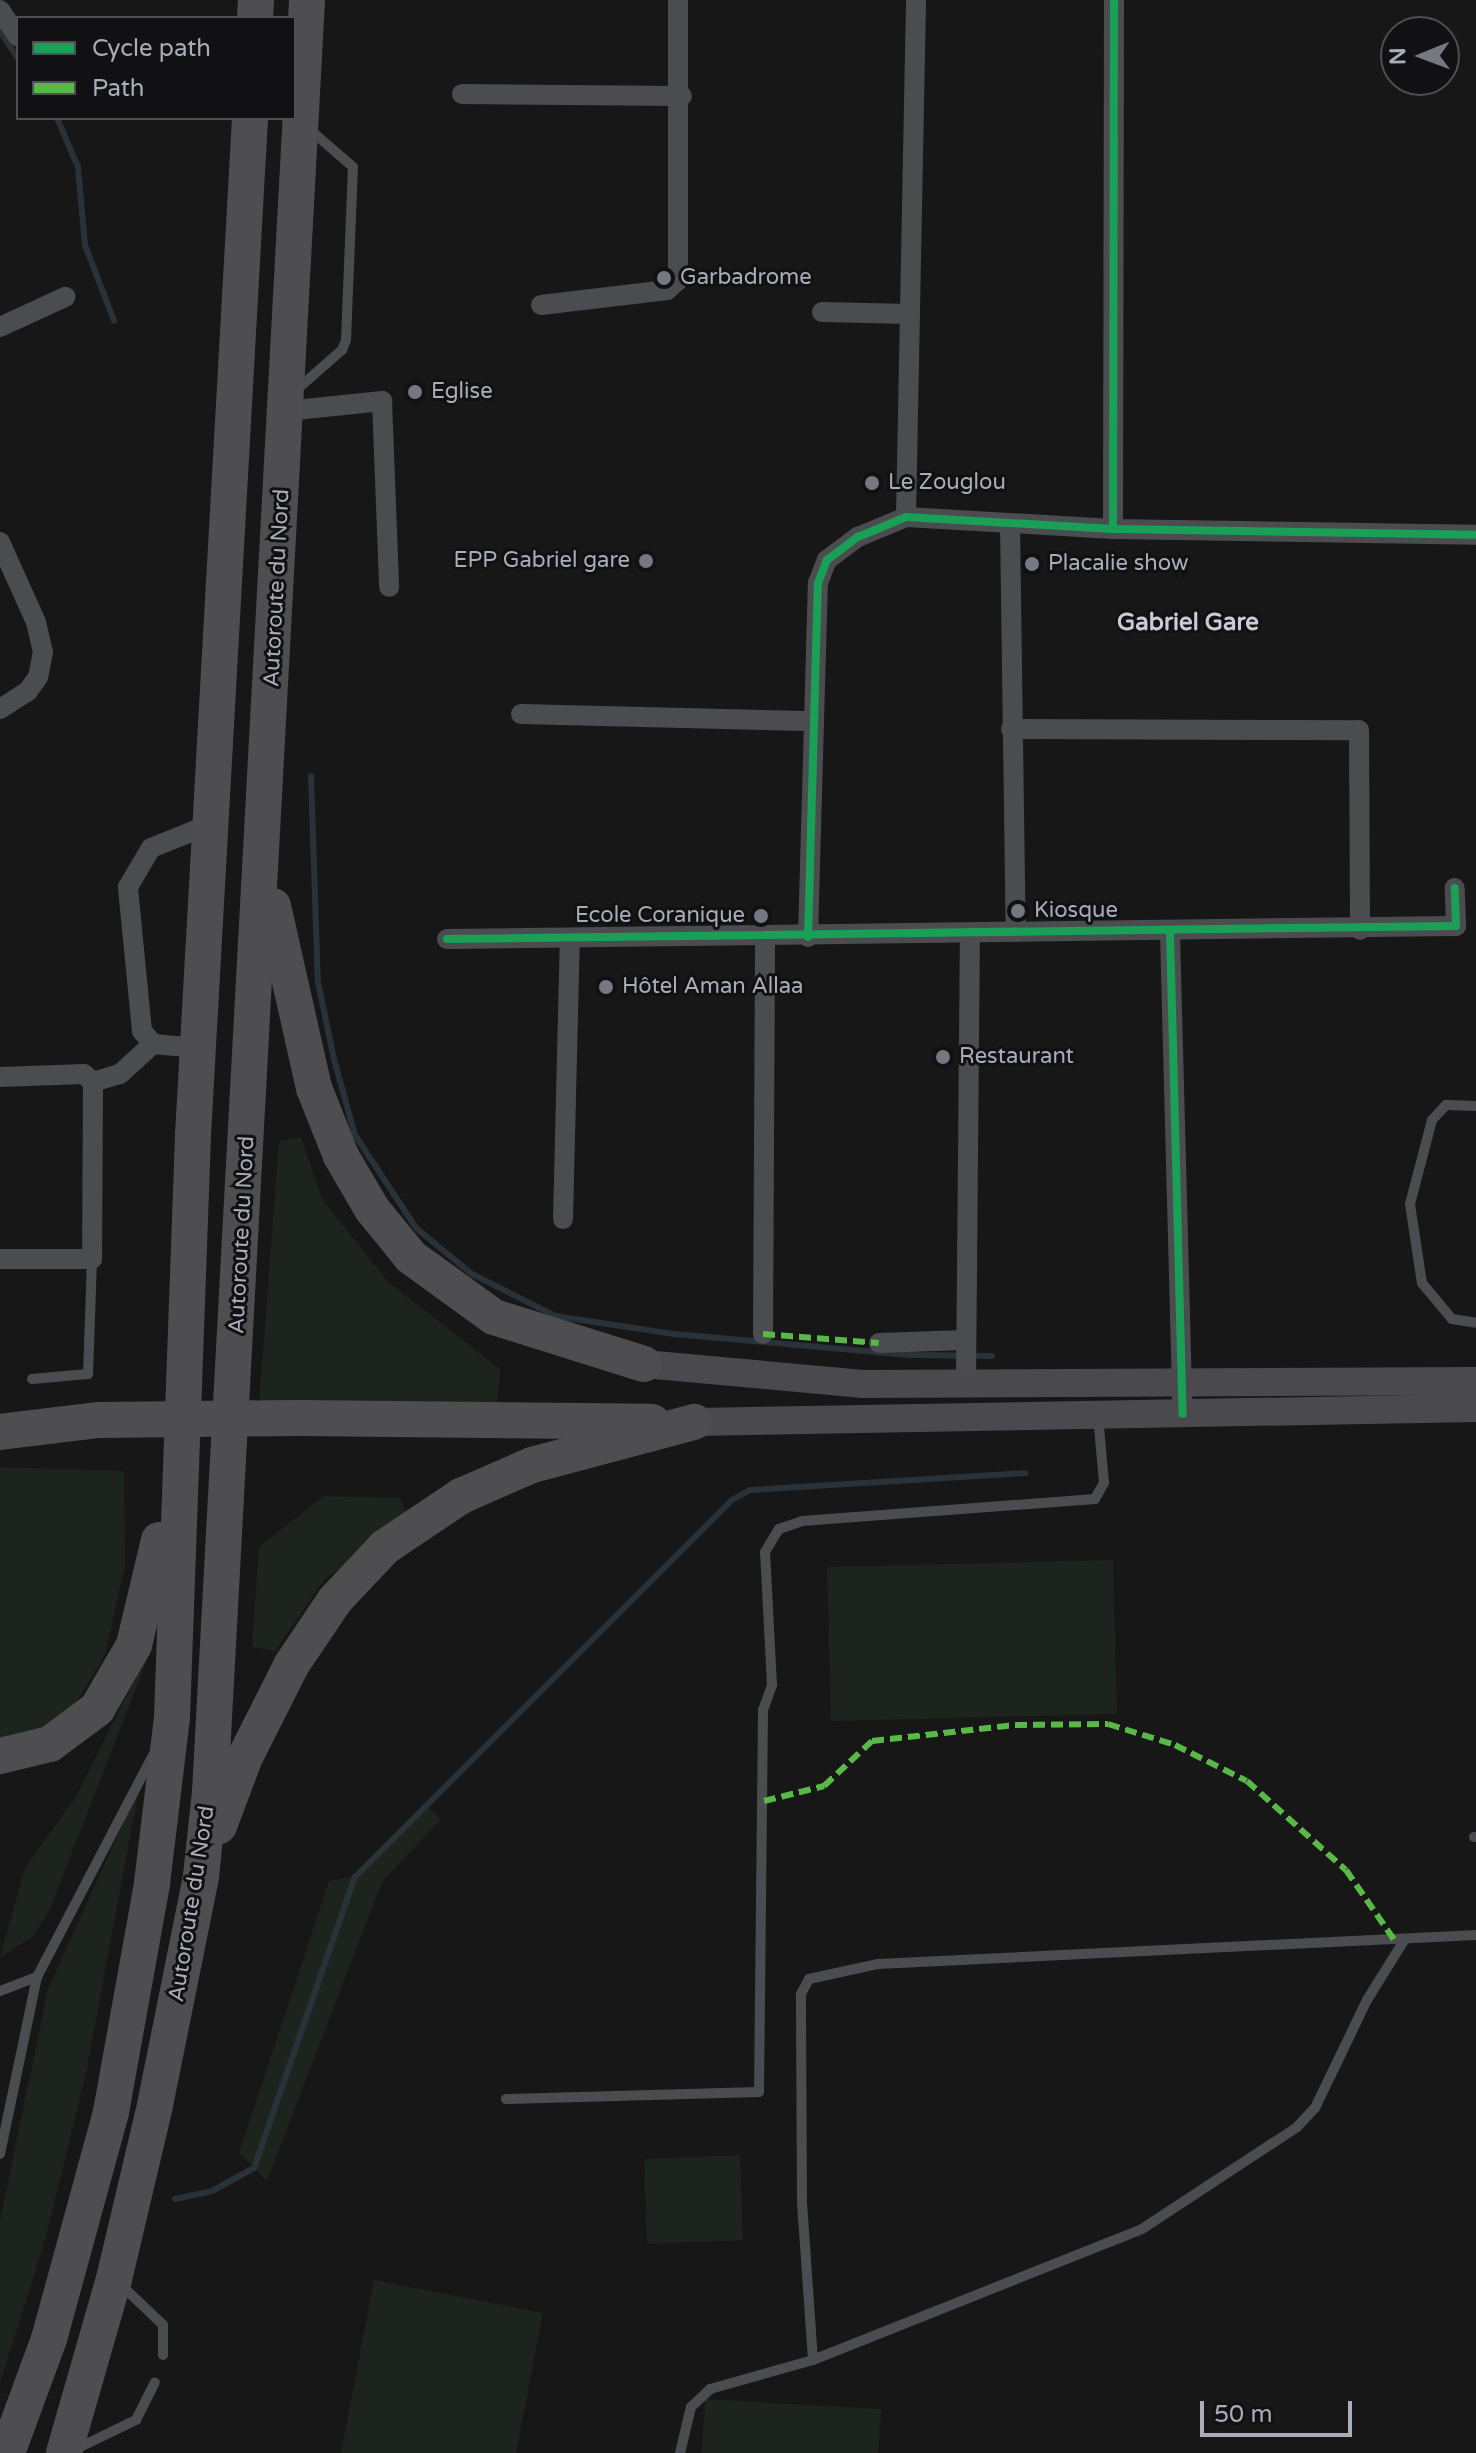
<!DOCTYPE html>
<meta charset="utf-8">
<style>
body{margin:0}
#map{position:relative;width:1476px;height:2453px;overflow:hidden;background:#171717;font-family:"Varela Round",sans-serif}
div>[style]{position:absolute}
[style*='--x']{left:calc(var(--x)*1px);top:calc(var(--y)*1px);width:calc(var(--w)*1px);rotate:calc(var(--a)*1deg)}
.green>*{inset:0;background:#1d241e}
.stream>*{height:6px;margin:-3px;padding:0 3px;transform-origin:3px;border-radius:3px;background:#2a3239}
.service>*{height:10px;margin:-5px;padding:0 5px;transform-origin:5px;border-radius:5px;background:#4b4c50}
.minor>*{height:20px;margin:-10px;padding:0 10px;transform-origin:10px;border-radius:10px;background:#4b4c50}
.secondary>*{height:28px;margin:-14px;padding:0 14px;transform-origin:14px;border-radius:14px;background:#4a4a4e}
.motorway>*{height:36px;margin:-18px;padding:0 18px;transform-origin:18px;border-radius:18px;background:#4e4e51}
.motorway-bridge>*{height:36px;margin:-18px;padding:0 18px;transform-origin:18px;border-radius:18px;background:#4e4e51}
.quiet>*{height:6px;margin-top:-3px;transform-origin:0;background:repeating-linear-gradient(90deg,#58b947 0 12px,transparent 0 18px)}
.cycleway>*{height:8px;margin:-4px;padding:0 4px;transform-origin:4px;border-radius:4px;background:#1a9f57}
.dots>*{width:22px;height:22px;translate:-50% -50%;box-sizing:border-box;border:4px solid #111113;border-radius:50%}
span{translate:-50% -50%;white-space:nowrap;text-align:center;line-height:1.15;-webkit-text-stroke:6px #111113;paint-order:stroke}
.poi-label{font-size:22px;color:#a8adb8}
.left{translate:0 -50%;text-align:left}
.right{translate:-100% -50%;text-align:right}
.street-label{font-size:22px;color:#a8adb8}
.neighbourhood-label{font-size:24px;color:#c9ccd4;font-weight:700}
.legend{position:absolute;left:16px;top:16px;width:280px;height:104px;box-sizing:border-box;background:#111113;border:2px solid #4d4f55;margin:0;padding:10px 14px;list-style:none;font-size:24px;color:#a8adb8}
.legend li{display:flex;align-items:center;gap:16px;height:40px}
.legend b{width:40px;border:2px solid #4d4f55}
.north{position:absolute;left:1380px;top:16px;width:80px;height:80px;box-sizing:border-box;background:#111113;border:2px solid #4d4f55;border-radius:50%;rotate:269deg;font-size:22px;font-weight:700;line-height:32px;text-align:center;color:#a8adb8}
.north::after{content:'';display:block;margin:auto;width:28px;height:36px;background:#757880;clip-path:polygon(50% 0,100% 100%,50% 72%,0 100%)}
.scale{position:absolute;left:1200px;top:2401px;width:152px;height:36px;box-sizing:border-box;border:4px solid #a8adb8;border-top:0;padding-left:10px;font-size:24px;line-height:28px;white-space:nowrap;color:#a8adb8;-webkit-text-stroke:6px #111113;paint-order:stroke}
</style>
<div id="map">
<div class="green">
<i style="clip-path:polygon(301px 1137px,322px 1199px,388px 1282px,500px 1369px,497px 1402px,259px 1405px,279px 1141px)"></i>
<i style="clip-path:polygon(0 1467px,124px 1471px,125px 1566px,105px 1655px,73px 1708px,26px 1737px,0 1740px)"></i>
<i style="clip-path:polygon(324px 1496px,400px 1498px,408px 1516px,324px 1580px,275px 1651px,252px 1647px,259px 1547px)"></i>
<i style="clip-path:polygon(1113px 1560px,1117px 1714px,831px 1721px,827px 1567px)"></i>
<i style="clip-path:polygon(158px 1632px,50px 1909px,33px 1936px,0 1957px,25px 1868px,77px 1795px)"></i>
<i style="clip-path:polygon(139px 1788px,86px 2073px,46px 2237px,0 2383px,0 2220px,48px 1989px)"></i>
<i style="clip-path:polygon(424px 1803px,441px 1819px,382px 1882px,267px 2181px,239px 2153px,329px 1881px,355px 1876px)"></i>
<i style="clip-path:polygon(740px 2155px,743px 2240px,647px 2244px,644px 2159px)"></i>
<i style="clip-path:polygon(374px 2280px,543px 2313px,516px 2453px,341px 2453px)"></i>
<i style="clip-path:polygon(705px 2399px,881px 2409px,878px 2453px,702px 2453px)"></i>
</div>
<div class="stream">
<i style="--x:0;--y:31;--w:33;--a:57"></i>
<i style="--x:57;--y:118;--w:53;--a:66.8"></i>
<i style="--x:78;--y:167;--w:78;--a:84.9"></i>
<i style="--x:85;--y:245;--w:81;--a:69.1"></i>
<i style="--x:311;--y:776;--w:206;--a:88.1"></i>
<i style="--x:318;--y:982;--w:79;--a:78.3"></i>
<i style="--x:334;--y:1059;--w:79;--a:74.6"></i>
<i style="--x:355;--y:1135;--w:111;--a:56.7"></i>
<i style="--x:416;--y:1228;--w:72;--a:39.4"></i>
<i style="--x:472;--y:1274;--w:93;--a:26.8"></i>
<i style="--x:555;--y:1316;--w:120;--a:8.6"></i>
<i style="--x:674;--y:1334;--w:238;--a:5.1"></i>
<i style="--x:911;--y:1355;--w:81;--a:0.7"></i>
<i style="--x:175;--y:2199;--w:38;--a:-12"></i>
<i style="--x:212;--y:2191;--w:48;--a:-28.7"></i>
<i style="--x:254;--y:2168;--w:308;--a:-70.9"></i>
<i style="--x:355;--y:1877;--w:533;--a:-45"></i>
<i style="--x:732;--y:1500;--w:21;--a:-29"></i>
<i style="--x:750;--y:1490;--w:276;--a:-3.5"></i>
</div>
<div class="service">
<i style="--x:294;--y:392;--w:64;--a:-41.2"></i>
<i style="--x:342;--y:350;--w:11;--a:-68"></i>
<i style="--x:346;--y:340;--w:173;--a:-87.7"></i>
<i style="--x:353;--y:167;--w:60;--a:-139.1"></i>
<i style="--x:1476;--y:1106;--w:30;--a:-178"></i>
<i style="--x:1446;--y:1105;--w:21;--a:133"></i>
<i style="--x:1432;--y:1120;--w:87;--a:104.7"></i>
<i style="--x:1410;--y:1204;--w:80;--a:81.4"></i>
<i style="--x:1422;--y:1283;--w:47;--a:50.2"></i>
<i style="--x:1452;--y:1319;--w:24;--a:9"></i>
<i style="--x:32;--y:1379;--w:56;--a:-5.1"></i>
<i style="--x:88;--y:1374;--w:115;--a:-88"></i>
<i style="--x:1474;--y:1837;--w:2;--a:0"></i>
<i style="--x:0;--y:1991;--w:40;--a:-21"></i>
<i style="--x:506;--y:2099;--w:253;--a:-1.6"></i>
<i style="--x:759;--y:2092;--w:382;--a:-89.4"></i>
<i style="--x:763;--y:1710;--w:27;--a:-70"></i>
<i style="--x:772;--y:1685;--w:133;--a:-93"></i>
<i style="--x:765;--y:1552;--w:27;--a:-59"></i>
<i style="--x:779;--y:1529;--w:24;--a:-19"></i>
<i style="--x:802;--y:1521;--w:294;--a:-4.3"></i>
<i style="--x:1095;--y:1499;--w:18;--a:-61"></i>
<i style="--x:1104;--y:1483;--w:67;--a:-95.1"></i>
<i style="--x:0;--y:2154;--w:181;--a:-78.2"></i>
<i style="--x:37;--y:1977;--w:250;--a:-62.4"></i>
<i style="--x:120;--y:2284;--w:59;--a:43.6"></i>
<i style="--x:163;--y:2325;--w:30;--a:90"></i>
<i style="--x:813;--y:2360;--w:159;--a:-94"></i>
<i style="--x:802;--y:2201;--w:207;--a:-90.3"></i>
<i style="--x:801;--y:1994;--w:17;--a:-62"></i>
<i style="--x:809;--y:1979;--w:71;--a:-12.3"></i>
<i style="--x:878;--y:1964;--w:599;--a:-2.78"></i>
<i style="--x:76;--y:2449;--w:67;--a:-25.8"></i>
<i style="--x:136;--y:2420;--w:42;--a:-63.4"></i>
<i style="--x:680;--y:2453;--w:47;--a:-76.6"></i>
<i style="--x:691;--y:2407;--w:26;--a:-43"></i>
<i style="--x:710;--y:2389;--w:107;--a:-15.7"></i>
<i style="--x:813;--y:2360;--w:354;--a:-21.7"></i>
<i style="--x:1142;--y:2229;--w:186;--a:-33.3"></i>
<i style="--x:1297;--y:2127;--w:26;--a:-47"></i>
<i style="--x:1315;--y:2108;--w:120;--a:-64.3"></i>
<i style="--x:1367;--y:2000;--w:72;--a:-58.1"></i>
</div>
<div class="minor">
<i style="--x:0;--y:10;--w:32;--a:56"></i>
<i style="--x:462;--y:94;--w:220;--a:0.5"></i>
<i style="--x:541;--y:305;--w:127;--a:-6.8"></i>
<i style="--x:667;--y:290;--w:15;--a:-42"></i>
<i style="--x:678;--y:280;--w:280;--a:-90"></i>
<i style="--x:822;--y:312;--w:88;--a:1.3"></i>
<i style="--x:0;--y:327;--w:72;--a:-24.8"></i>
<i style="--x:286;--y:411;--w:97;--a:-5.9"></i>
<i style="--x:382;--y:401;--w:186;--a:87.8"></i>
<i style="--x:906;--y:517;--w:517;--a:-88.89"></i>
<i style="--x:1010;--y:524;--w:408;--a:89.2"></i>
<i style="--x:1113;--y:529;--w:529;--a:-89.89"></i>
<i style="--x:0;--y:542;--w:88;--a:65.8"></i>
<i style="--x:36;--y:622;--w:31;--a:77"></i>
<i style="--x:43;--y:652;--w:25;--a:101"></i>
<i style="--x:38;--y:677;--w:17;--a:126"></i>
<i style="--x:28;--y:691;--w:33;--a:147"></i>
<i style="--x:521;--y:714;--w:293;--a:1.4"></i>
<i style="--x:1011;--y:729;--w:348;--a:0.2"></i>
<i style="--x:1359;--y:730;--w:200;--a:89.7"></i>
<i style="--x:1170;--y:933;--w:481;--a:88.5"></i>
<i style="--x:808;--y:937;--w:354;--a:-88.4"></i>
<i style="--x:818;--y:583;--w:25;--a:-69"></i>
<i style="--x:827;--y:560;--w:39;--a:-37"></i>
<i style="--x:858;--y:537;--w:52;--a:-22.6"></i>
<i style="--x:906;--y:517;--w:207;--a:3.3"></i>
<i style="--x:1113;--y:529;--w:363;--a:0.9"></i>
<i style="--x:447;--y:939;--w:1009;--a:-0.74"></i>
<i style="--x:1456;--y:926;--w:38;--a:-92"></i>
<i style="--x:198;--y:1048;--w:45;--a:-174.9"></i>
<i style="--x:153;--y:1044;--w:17;--a:-130"></i>
<i style="--x:142;--y:1031;--w:145;--a:-95.6"></i>
<i style="--x:128;--y:887;--w:45;--a:-59.5"></i>
<i style="--x:151;--y:848;--w:65;--a:-21.8"></i>
<i style="--x:0;--y:1077;--w:84;--a:-2"></i>
<i style="--x:84;--y:1074;--w:12;--a:42"></i>
<i style="--x:93;--y:1082;--w:177;--a:90.3"></i>
<i style="--x:92;--y:1259;--w:92;--a:180"></i>
<i style="--x:93;--y:1082;--w:28;--a:-17"></i>
<i style="--x:120;--y:1074;--w:45;--a:-42.3"></i>
<i style="--x:563;--y:1219;--w:280;--a:-88.6"></i>
<i style="--x:763;--y:1334;--w:396;--a:-89.7"></i>
<i style="--x:879;--y:1343;--w:86;--a:-2"></i>
<i style="--x:966;--y:1384;--w:451;--a:-89.5"></i>
</div>
<div class="secondary">
<i style="--x:644;--y:1364;--w:220;--a:5.2"></i>
<i style="--x:863;--y:1384;--w:613;--a:-0.28"></i>
<i style="--x:694;--y:1422;--w:782;--a:-1.03"></i>
</div>
<div class="motorway">
<i style="--x:255;--y:18;--w:18;--a:-87"></i>
<i style="--x:273;--y:906;--w:187;--a:77.3"></i>
<i style="--x:314;--y:1088;--w:73;--a:68.3"></i>
<i style="--x:341;--y:1156;--w:61;--a:59.7"></i>
<i style="--x:372;--y:1209;--w:62;--a:50.9"></i>
<i style="--x:411;--y:1257;--w:102;--a:35.9"></i>
<i style="--x:494;--y:1317;--w:157;--a:17.4"></i>
<i style="--x:298;--y:1418;--w:354;--a:0.6"></i>
<i style="--x:0;--y:1432;--w:100;--a:-6.9"></i>
<i style="--x:0;--y:1756;--w:51;--a:-13.5"></i>
<i style="--x:50;--y:1744;--w:59;--a:-36.7"></i>
<i style="--x:97;--y:1709;--w:74;--a:-60"></i>
<i style="--x:134;--y:1645;--w:108;--a:-76.6"></i>
<i style="--x:219;--y:1826;--w:74;--a:-69.4"></i>
<i style="--x:245;--y:1757;--w:104;--a:-63.2"></i>
<i style="--x:292;--y:1664;--w:77;--a:-56.1"></i>
<i style="--x:335;--y:1600;--w:73;--a:-46.7"></i>
<i style="--x:385;--y:1547;--w:92;--a:-33.9"></i>
<i style="--x:461;--y:1496;--w:77;--a:-23.6"></i>
<i style="--x:532;--y:1465;--w:168;--a:-14.9"></i>
<i style="--x:7;--y:2453;--w:121;--a:-69.8"></i>
<i style="--x:49;--y:2339;--w:235;--a:-74.7"></i>
<i style="--x:111;--y:2112;--w:233;--a:-79.8"></i>
<i style="--x:152;--y:1883;--w:167;--a:-83.1"></i>
<i style="--x:172;--y:1717;--w:582;--a:-87.93"></i>
<i style="--x:193;--y:1135;--w:1019;--a:-86.79"></i>
<i style="--x:64;--y:2453;--w:181;--a:-74"></i>
<i style="--x:114;--y:2279;--w:179;--a:-76.7"></i>
<i style="--x:155;--y:2105;--w:234;--a:-78.6"></i>
<i style="--x:201;--y:1876;--w:84;--a:-83.9"></i>
<i style="--x:210;--y:1792;--w:1795;--a:-86.9"></i>
</div>
<div class="motorway-bridge">
<i style="--x:99;--y:1420;--w:199;--a:-0.6"></i>
</div>
<div class="quiet">
<i style="--x:763;--y:1334;--w:116;--a:4.4"></i>
<i style="--x:764;--y:1801;--w:62;--a:-14"></i>
<i style="--x:824;--y:1786;--w:66;--a:-43.2"></i>
<i style="--x:872;--y:1741;--w:144;--a:-6.4"></i>
<i style="--x:1015;--y:1725;--w:93;--a:-0.6"></i>
<i style="--x:1108;--y:1724;--w:70;--a:17.4"></i>
<i style="--x:1175;--y:1745;--w:80;--a:26.6"></i>
<i style="--x:1247;--y:1781;--w:133;--a:42"></i>
<i style="--x:1346;--y:1870;--w:86;--a:55.4"></i>
</div>
<div class="cycleway">
<i style="--x:1113;--y:529;--w:529;--a:-89.89"></i>
<i style="--x:1170;--y:933;--w:481;--a:88.5"></i>
<i style="--x:808;--y:937;--w:354;--a:-88.4"></i>
<i style="--x:818;--y:583;--w:25;--a:-69"></i>
<i style="--x:827;--y:560;--w:39;--a:-37"></i>
<i style="--x:858;--y:537;--w:52;--a:-22.6"></i>
<i style="--x:906;--y:517;--w:207;--a:3.3"></i>
<i style="--x:1113;--y:529;--w:363;--a:0.9"></i>
<i style="--x:447;--y:939;--w:1009;--a:-0.74"></i>
<i style="--x:1456;--y:926;--w:38;--a:-92"></i>
</div>
<div class="dots">
<i style="left:664px;top:278px;background:#757880"></i>
<i style="left:415px;top:392px;background:#757880"></i>
<i style="left:872px;top:483px;background:#757880"></i>
<i style="left:646px;top:561px;background:#757880"></i>
<i style="left:1032px;top:564px;background:#757880"></i>
<i style="left:1018px;top:911px;background:#757880"></i>
<i style="left:761px;top:916px;background:#757880"></i>
<i style="left:606px;top:987px;background:#757880"></i>
<i style="left:943px;top:1057px;background:#757880"></i>
</div>
<div class="poi-label">
<span class="left" style="left:680px;top:278px">Garbadrome</span>
<span class="left" style="left:431px;top:392px">Eglise</span>
<span class="left" style="left:888px;top:483px">Le Zouglou</span>
<span class="right" style="left:630px;top:561px">EPP Gabriel gare</span>
<span class="left" style="left:1048px;top:564px">Placalie show</span>
<span class="left" style="left:1034px;top:911px">Kiosque</span>
<span class="right" style="left:745px;top:916px">Ecole Coranique</span>
<span class="left" style="left:622px;top:987px">Hôtel Aman Allaa</span>
<span class="left" style="left:959px;top:1057px">Restaurant</span>
</div>
<div class="street-label">
<span style="left:277px;top:588px;rotate:-87deg">Autoroute du Nord</span>
<span style="left:242px;top:1235px;rotate:-87deg">Autoroute du Nord</span>
<span style="left:192px;top:1904px;rotate:-81deg">Autoroute du Nord</span>
</div>
<div class="neighbourhood-label">
<span style="left:1188px;top:623px">Gabriel Gare</span>
</div>
<ul class="legend">
<li><b style="height:10px;background:#1a9f57"></b>Cycle path</li>
<li><b style="height:10px;background:#58b947"></b>Path</li>
</ul>
<div class="north">N</div>
<div class="scale">50 m</div>
</div>
